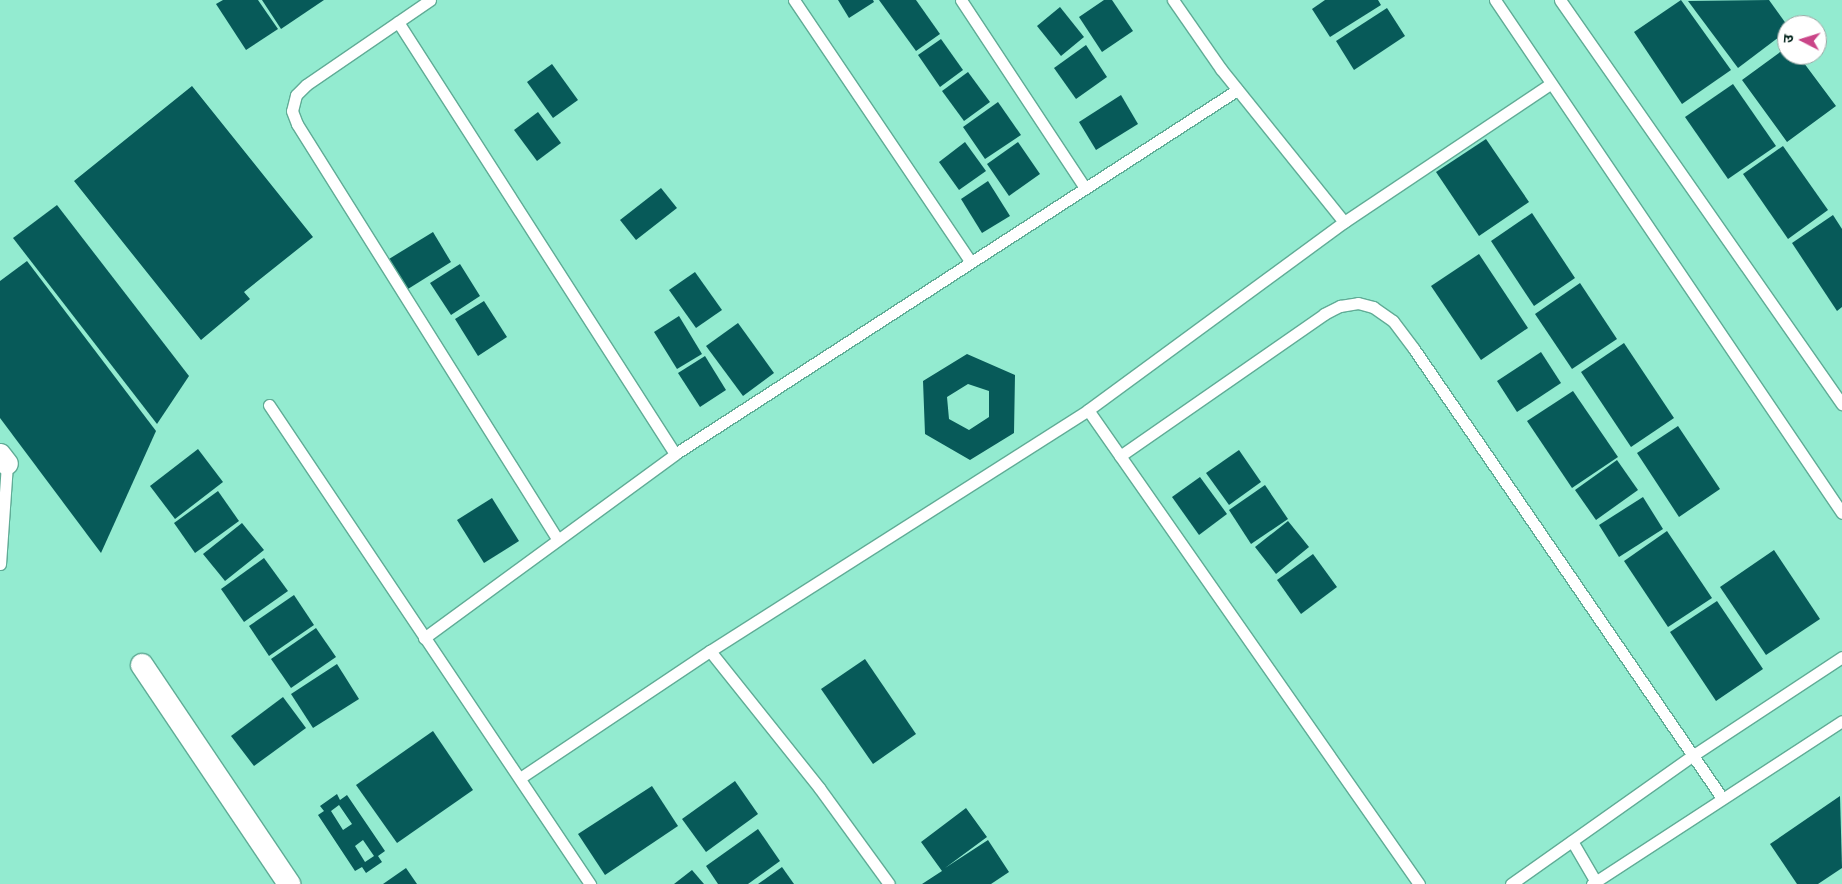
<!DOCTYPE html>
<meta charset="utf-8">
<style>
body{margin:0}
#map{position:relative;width:1842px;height:884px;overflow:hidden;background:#a7f5dd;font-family:"Public Sans","Noto Sans Devanagari",sans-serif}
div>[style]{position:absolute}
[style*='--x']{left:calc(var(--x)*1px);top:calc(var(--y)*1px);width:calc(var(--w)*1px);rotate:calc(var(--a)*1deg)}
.built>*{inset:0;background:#93ebd0}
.building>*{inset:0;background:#075a59}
.roads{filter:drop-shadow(1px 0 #60ac96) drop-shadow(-1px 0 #60ac96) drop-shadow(0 1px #60ac96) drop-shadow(0 -1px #60ac96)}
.lane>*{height:11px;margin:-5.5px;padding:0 5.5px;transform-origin:5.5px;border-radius:5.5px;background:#fff}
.street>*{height:22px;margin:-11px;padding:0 11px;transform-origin:11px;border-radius:11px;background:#fff}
span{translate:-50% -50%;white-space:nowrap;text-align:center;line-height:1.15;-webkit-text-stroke:5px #fff;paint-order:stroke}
.north{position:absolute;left:1777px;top:15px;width:50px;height:50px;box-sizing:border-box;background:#fff;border:1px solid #9aa7a4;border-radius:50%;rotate:275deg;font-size:14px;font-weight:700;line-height:20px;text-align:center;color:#02231b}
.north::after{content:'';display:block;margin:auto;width:18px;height:22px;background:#ca4588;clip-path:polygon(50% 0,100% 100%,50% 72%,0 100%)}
</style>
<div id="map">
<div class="built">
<i style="clip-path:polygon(evenodd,0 0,1842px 0,1842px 884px,0 884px,0 0,1787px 25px,1817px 25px,1817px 55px,1787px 55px,1787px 25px)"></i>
</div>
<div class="building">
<i style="clip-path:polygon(223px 0,258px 0,278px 29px,246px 50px,216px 4px)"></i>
<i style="clip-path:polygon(262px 0,324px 0,281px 29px)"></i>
<i style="clip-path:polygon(838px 0,873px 0,874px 2px,849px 18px)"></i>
<i style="clip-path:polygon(879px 0,916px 0,940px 34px,916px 51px)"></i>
<i style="clip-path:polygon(1104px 0,1112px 0,1133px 31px,1102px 52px,1079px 17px)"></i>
<i style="clip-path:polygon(1325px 0,1378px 0,1381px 5px,1330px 37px,1312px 9px)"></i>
<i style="clip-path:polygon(1681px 0,1731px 70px,1682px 104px,1634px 32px)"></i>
<i style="clip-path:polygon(1769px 0,1787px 25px,1787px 31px,1738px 68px,1688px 1px)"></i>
<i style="clip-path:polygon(1060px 7px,1084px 37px,1061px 56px,1037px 26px)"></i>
<i style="clip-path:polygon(1387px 8px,1405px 36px,1354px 70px,1336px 41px)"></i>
<i style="clip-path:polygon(941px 39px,963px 70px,940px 87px,918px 55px)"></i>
<i style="clip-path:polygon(1086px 45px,1107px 77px,1076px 99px,1054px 68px)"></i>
<i style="clip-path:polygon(1787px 47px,1787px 55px,1798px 55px,1836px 106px,1787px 142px,1742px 80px)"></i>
<i style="clip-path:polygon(552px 64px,578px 100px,553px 118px,527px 82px)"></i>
<i style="clip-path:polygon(968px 72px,990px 102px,964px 121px,942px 91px)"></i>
<i style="clip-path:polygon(1733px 84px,1776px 146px,1728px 179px,1685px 117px)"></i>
<i style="clip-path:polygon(192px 86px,313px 237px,244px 292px,250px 299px,201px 340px,74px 181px)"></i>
<i style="clip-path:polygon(1121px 95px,1138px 124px,1096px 150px,1079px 122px)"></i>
<i style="clip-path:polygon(998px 102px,1021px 135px,985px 159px,963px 127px)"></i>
<i style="clip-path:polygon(538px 112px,561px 143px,537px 161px,514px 130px)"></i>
<i style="clip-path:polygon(1486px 139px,1529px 202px,1479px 236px,1436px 172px)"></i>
<i style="clip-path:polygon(965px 142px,986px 171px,959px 190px,939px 162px)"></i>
<i style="clip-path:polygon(1018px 142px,1040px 174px,1009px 196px,987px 164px)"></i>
<i style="clip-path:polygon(1783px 146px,1828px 210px,1788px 239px,1743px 174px)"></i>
<i style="clip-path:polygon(988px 181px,1010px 216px,982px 233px,961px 199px)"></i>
<i style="clip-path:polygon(661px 188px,677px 208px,636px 240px,620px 220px)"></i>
<i style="clip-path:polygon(57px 205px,189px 376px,157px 424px,13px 238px)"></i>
<i style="clip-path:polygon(1532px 213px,1575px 278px,1534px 306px,1491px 241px)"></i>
<i style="clip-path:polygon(1833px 215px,1842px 229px,1842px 307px,1837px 311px,1792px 243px)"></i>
<i style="clip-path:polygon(433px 232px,451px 262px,408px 289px,389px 259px)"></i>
<i style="clip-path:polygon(1479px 254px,1528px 328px,1481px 360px,1431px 286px)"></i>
<i style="clip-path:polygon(27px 261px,156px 431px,101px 553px,0 418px,0 281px)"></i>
<i style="clip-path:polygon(460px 264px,480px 296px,451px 315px,430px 283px)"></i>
<i style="clip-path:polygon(695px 272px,722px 310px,696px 328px,669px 290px)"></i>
<i style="clip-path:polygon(1580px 283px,1617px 339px,1572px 369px,1535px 314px)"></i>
<i style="clip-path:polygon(484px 301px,507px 337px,478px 356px,455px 319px)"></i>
<i style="clip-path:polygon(679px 316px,702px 354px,677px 369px,654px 332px)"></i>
<i style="clip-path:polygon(738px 323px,774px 373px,743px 396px,706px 346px)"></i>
<i style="clip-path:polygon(1624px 343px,1674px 418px,1631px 447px,1581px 372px)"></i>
<i style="clip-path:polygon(1541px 352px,1561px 383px,1517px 412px,1497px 381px)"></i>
<i style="clip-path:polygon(evenodd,967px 354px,1015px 375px,1014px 433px,970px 460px,925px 434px,923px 381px,967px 354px,968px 384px,989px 391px,989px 417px,969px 430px,949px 419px,947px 397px,968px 384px)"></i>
<i style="clip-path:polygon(705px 356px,726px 390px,700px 407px,678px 373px)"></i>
<i style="clip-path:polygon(1573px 391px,1618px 457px,1572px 488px,1527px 421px)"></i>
<i style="clip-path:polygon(1678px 426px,1720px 489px,1679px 517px,1637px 453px)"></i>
<i style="clip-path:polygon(198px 449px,223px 482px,175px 519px,150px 486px)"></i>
<i style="clip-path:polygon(1239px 450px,1261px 482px,1229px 505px,1206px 473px)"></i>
<i style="clip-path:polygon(1617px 460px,1638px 490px,1596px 520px,1575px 490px)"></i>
<i style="clip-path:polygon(1200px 477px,1227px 514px,1199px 535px,1172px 497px)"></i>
<i style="clip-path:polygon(1265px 485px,1288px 519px,1251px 544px,1229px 510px)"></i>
<i style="clip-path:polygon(218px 491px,239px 521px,195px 553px,174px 523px)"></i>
<i style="clip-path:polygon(1643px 497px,1663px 529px,1619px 557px,1599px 525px)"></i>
<i style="clip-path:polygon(492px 498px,519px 541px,484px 563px,457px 520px)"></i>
<i style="clip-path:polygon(1288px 521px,1309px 547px,1276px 574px,1255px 547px)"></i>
<i style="clip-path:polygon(242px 523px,264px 550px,225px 581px,203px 554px)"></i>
<i style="clip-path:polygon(1667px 531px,1712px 598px,1668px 627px,1624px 561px)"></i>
<i style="clip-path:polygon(1774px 550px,1820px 619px,1766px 655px,1720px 587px)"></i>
<i style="clip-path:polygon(1313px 554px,1337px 587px,1301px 614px,1277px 580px)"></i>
<i style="clip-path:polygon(264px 558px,288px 591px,244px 622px,221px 589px)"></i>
<i style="clip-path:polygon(294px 595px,314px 625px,269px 656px,249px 626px)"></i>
<i style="clip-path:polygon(1717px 601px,1763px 669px,1716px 701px,1670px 632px)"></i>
<i style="clip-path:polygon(316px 628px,336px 657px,291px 688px,271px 659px)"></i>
<i style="clip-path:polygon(865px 659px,916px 734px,873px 764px,821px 689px)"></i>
<i style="clip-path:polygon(337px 664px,359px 699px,313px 728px,291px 694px)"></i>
<i style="clip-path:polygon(283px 697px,306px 728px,254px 766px,231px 736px)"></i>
<i style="clip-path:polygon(433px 731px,473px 790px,397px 843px,356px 785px)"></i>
<i style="clip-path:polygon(735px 781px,758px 814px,706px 852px,682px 819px)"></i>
<i style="clip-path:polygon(652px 786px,678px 826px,605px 875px,578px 834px)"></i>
<i style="clip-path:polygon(evenodd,337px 794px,340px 800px,347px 795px,385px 851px,378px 856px,382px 862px,366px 873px,362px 867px,355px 871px,318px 815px,324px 811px,320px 806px,337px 794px,339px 805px,352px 824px,343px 830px,331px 811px,339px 805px,337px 794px,363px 840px,374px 856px,365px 862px,355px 846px,363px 840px)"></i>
<i style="clip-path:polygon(1840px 796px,1842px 868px,1818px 884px,1797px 884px,1770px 844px)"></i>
<i style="clip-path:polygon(966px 808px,987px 837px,945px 868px,988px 840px,1009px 872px,991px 884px,922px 884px,942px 871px,921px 842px)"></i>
<i style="clip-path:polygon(758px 829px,780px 861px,748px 884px,718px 884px,706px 866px)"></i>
<i style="clip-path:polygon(782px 867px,794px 884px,758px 884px)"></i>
<i style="clip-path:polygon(406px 868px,417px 884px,383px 884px)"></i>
<i style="clip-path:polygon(692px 870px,704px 884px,674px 884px)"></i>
</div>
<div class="roads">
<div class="lane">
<i style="--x:430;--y:0;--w:150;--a:145.6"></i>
<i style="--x:306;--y:85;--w:14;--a:135"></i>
<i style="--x:296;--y:95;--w:16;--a:104"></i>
<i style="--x:292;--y:111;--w:14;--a:69"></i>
<i style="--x:297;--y:124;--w:490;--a:57.9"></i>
<i style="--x:794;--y:0;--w:315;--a:56"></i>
<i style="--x:961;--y:0;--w:225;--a:56.6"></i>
<i style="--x:1173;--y:0;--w:84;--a:55.2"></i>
<i style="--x:1221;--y:69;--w:196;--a:51.2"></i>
<i style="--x:1495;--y:0;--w:619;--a:55.93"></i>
<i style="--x:1560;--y:0;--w:493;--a:55.1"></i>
<i style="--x:398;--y:22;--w:513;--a:57.33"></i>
<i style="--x:269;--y:405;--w:577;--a:56.17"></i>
<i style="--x:1088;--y:410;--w:578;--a:55.07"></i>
<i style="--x:1120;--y:456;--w:249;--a:-34.8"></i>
<i style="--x:1324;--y:314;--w:18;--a:-27"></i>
<i style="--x:1340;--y:306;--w:18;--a:-9"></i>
<i style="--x:1358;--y:303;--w:16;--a:15"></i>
<i style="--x:1373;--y:307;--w:24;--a:35"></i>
<i style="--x:1393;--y:321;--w:35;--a:53"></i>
<i style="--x:1414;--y:349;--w:544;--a:55.55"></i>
<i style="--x:0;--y:564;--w:100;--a:-86"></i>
<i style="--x:424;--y:638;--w:311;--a:-36.2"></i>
<i style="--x:675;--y:454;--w:670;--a:-32.93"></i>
<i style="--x:710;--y:651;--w:176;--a:51.4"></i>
<i style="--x:820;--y:789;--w:117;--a:54"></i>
<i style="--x:520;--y:778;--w:229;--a:-33.8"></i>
<i style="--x:710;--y:651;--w:448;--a:-32.5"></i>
<i style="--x:1088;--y:410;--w:318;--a:-36.3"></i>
<i style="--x:1344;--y:222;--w:248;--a:-33.8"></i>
<i style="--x:1572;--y:841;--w:48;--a:59.7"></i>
<i style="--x:1511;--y:884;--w:222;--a:-35.3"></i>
<i style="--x:1692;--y:756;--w:180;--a:-33.4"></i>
<i style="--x:1592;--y:884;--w:298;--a:-33.1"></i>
</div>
<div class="street">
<i style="--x:0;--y:455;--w:11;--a:52"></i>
<i style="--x:142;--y:665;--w:264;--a:56.1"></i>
</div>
</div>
<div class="north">उ</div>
</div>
